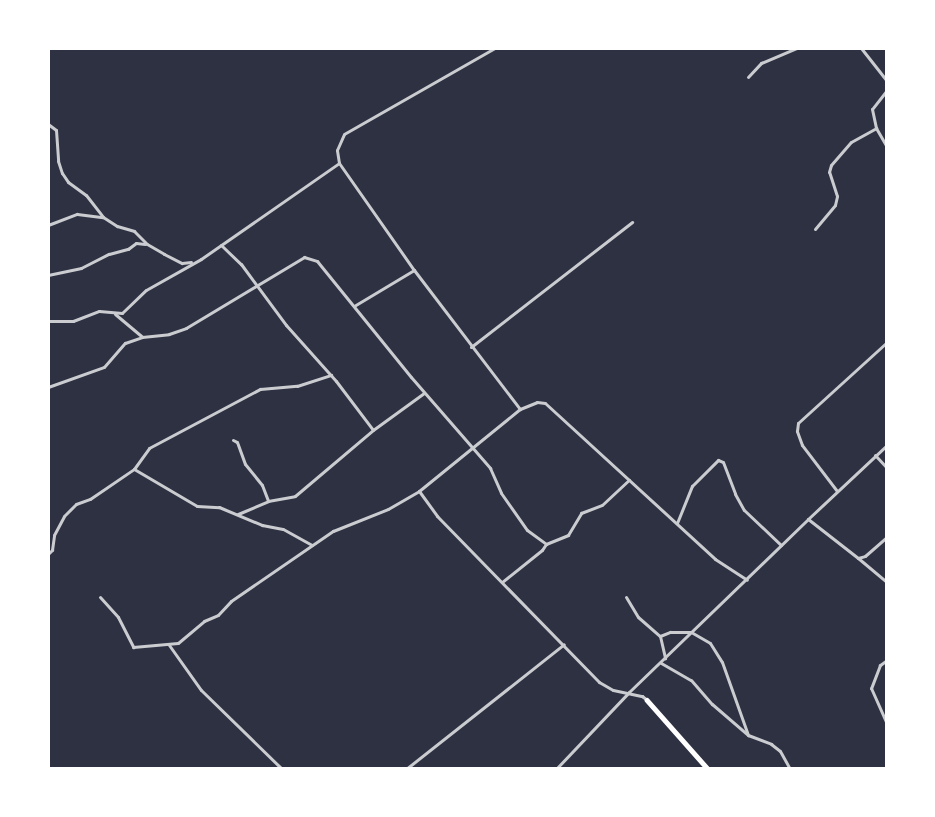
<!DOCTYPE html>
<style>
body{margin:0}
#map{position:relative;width:935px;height:817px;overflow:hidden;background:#2d3142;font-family:"Source Sans 3",sans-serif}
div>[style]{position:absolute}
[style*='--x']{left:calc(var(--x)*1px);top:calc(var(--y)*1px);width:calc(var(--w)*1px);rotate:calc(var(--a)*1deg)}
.minor>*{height:3px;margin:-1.5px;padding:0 1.5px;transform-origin:1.5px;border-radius:1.5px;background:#caccd0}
.secondary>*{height:4.5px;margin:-2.25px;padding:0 2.25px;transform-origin:2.25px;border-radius:2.25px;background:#fff}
span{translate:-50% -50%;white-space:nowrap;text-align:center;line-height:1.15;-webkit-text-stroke:4.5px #fff;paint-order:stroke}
.frame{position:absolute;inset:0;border:50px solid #fff;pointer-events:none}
</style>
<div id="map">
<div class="minor">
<i style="--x:861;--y:48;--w:42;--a:51.8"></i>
<i style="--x:748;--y:77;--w:19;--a:-47"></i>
<i style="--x:761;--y:63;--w:39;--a:-23"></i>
<i style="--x:887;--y:90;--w:24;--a:128"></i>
<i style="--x:872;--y:109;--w:19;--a:78"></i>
<i style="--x:876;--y:128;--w:22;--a:60"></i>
<i style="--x:48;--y:124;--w:10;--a:37"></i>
<i style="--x:56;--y:130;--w:31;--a:86"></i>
<i style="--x:58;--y:161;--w:13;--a:72"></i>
<i style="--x:62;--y:173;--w:11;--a:56"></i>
<i style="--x:68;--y:182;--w:22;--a:36"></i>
<i style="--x:86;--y:195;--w:28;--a:52"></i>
<i style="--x:103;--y:217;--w:17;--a:33"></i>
<i style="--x:117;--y:226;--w:18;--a:16"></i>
<i style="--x:134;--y:231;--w:18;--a:45"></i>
<i style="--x:147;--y:244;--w:20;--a:30"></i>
<i style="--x:164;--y:254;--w:20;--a:27"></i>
<i style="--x:182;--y:263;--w:9;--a:-6"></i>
<i style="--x:339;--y:163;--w:131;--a:55"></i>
<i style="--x:414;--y:270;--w:175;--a:52.7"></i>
<i style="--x:48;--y:225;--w:31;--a:-21"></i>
<i style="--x:77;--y:214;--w:26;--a:7"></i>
<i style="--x:815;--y:229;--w:31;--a:-50"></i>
<i style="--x:835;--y:205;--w:9;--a:-77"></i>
<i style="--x:837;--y:196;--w:25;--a:-108"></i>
<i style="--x:829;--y:172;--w:7;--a:-74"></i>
<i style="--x:831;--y:165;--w:30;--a:-49"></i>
<i style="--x:851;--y:142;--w:29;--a:-29"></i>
<i style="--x:221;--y:245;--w:28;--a:44"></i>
<i style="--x:241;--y:264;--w:76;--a:53.6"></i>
<i style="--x:286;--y:325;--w:75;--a:48.2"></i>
<i style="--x:336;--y:381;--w:61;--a:52.9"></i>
<i style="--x:48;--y:275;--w:34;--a:-12"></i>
<i style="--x:81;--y:268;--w:31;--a:-27"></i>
<i style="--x:109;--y:254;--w:20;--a:-15"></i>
<i style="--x:128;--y:249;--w:10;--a:-37"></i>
<i style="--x:136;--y:243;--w:9;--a:6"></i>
<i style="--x:354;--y:306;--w:70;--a:-31"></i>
<i style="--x:115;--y:314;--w:35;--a:40"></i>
<i style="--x:142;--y:337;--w:27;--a:-6"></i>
<i style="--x:169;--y:334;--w:18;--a:-19"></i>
<i style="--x:186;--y:328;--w:138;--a:-31"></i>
<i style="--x:304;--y:257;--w:14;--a:17"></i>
<i style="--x:317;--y:261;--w:149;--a:51"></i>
<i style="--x:411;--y:377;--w:121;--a:49"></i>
<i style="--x:490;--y:468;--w:27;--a:66"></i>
<i style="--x:501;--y:493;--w:45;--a:54.9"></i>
<i style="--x:527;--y:530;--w:24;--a:36"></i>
<i style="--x:546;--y:544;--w:7;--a:124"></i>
<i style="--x:542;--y:550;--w:51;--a:141.3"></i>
<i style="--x:48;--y:321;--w:25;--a:0"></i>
<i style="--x:73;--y:321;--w:28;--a:-21"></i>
<i style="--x:99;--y:311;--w:23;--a:5"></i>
<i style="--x:122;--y:313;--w:33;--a:-44"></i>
<i style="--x:146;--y:290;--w:63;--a:-29.4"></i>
<i style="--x:201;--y:259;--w:168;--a:-34.8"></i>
<i style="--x:339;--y:163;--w:13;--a:-99"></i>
<i style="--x:337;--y:150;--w:17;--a:-66"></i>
<i style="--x:344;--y:134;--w:174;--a:-29.7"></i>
<i style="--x:471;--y:347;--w:204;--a:-37.8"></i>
<i style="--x:48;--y:387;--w:59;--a:-19.7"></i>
<i style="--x:104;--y:367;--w:32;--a:-49"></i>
<i style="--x:125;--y:343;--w:18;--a:-19"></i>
<i style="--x:233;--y:440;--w:4;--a:27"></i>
<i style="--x:237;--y:442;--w:23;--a:70"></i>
<i style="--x:245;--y:464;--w:27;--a:51"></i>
<i style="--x:262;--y:485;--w:17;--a:69"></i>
<i style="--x:875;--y:455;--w:18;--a:47"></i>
<i style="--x:134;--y:469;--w:73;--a:30.4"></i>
<i style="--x:197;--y:506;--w:22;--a:3"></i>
<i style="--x:219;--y:507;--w:47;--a:22.7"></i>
<i style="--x:262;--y:525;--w:21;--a:11"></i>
<i style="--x:283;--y:529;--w:33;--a:29"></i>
<i style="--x:419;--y:491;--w:31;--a:54"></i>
<i style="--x:437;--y:516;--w:232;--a:45.7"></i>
<i style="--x:599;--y:682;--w:16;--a:30"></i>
<i style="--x:613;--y:690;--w:30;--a:12"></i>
<i style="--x:642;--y:696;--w:6;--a:39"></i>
<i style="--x:837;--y:491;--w:58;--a:-127.3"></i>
<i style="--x:802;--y:445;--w:15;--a:-110"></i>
<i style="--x:797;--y:431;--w:8;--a:-83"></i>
<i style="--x:798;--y:423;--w:120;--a:-42.3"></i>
<i style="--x:238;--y:514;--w:33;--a:-23"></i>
<i style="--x:268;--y:501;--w:27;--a:-10"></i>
<i style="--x:295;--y:496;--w:102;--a:-40.2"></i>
<i style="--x:373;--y:430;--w:63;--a:-36"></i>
<i style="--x:808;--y:519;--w:108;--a:-43.1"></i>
<i style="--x:677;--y:523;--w:40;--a:-68"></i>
<i style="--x:692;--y:486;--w:37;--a:-45"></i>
<i style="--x:718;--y:460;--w:5;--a:22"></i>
<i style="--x:723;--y:462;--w:34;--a:69"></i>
<i style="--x:735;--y:494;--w:18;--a:61"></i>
<i style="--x:744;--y:510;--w:51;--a:43.4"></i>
<i style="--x:546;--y:544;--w:24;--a:-22"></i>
<i style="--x:568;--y:535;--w:26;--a:-59"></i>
<i style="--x:581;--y:513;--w:22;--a:-21"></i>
<i style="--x:602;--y:505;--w:37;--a:-43"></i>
<i style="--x:48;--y:554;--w:6;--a:-45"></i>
<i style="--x:52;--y:550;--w:15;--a:-82"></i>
<i style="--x:54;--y:535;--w:21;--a:-62"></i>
<i style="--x:64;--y:516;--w:17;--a:-45"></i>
<i style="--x:76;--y:504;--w:15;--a:-20"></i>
<i style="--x:90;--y:499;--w:53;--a:-34.3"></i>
<i style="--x:134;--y:469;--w:26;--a:-54"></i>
<i style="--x:149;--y:448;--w:126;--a:-28"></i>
<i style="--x:260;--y:389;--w:37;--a:-5"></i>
<i style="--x:297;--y:386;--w:36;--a:-18"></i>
<i style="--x:858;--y:558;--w:38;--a:40"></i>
<i style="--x:100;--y:597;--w:27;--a:48"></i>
<i style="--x:118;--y:617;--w:34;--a:63"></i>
<i style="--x:133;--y:647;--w:45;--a:-5.1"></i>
<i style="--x:178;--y:643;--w:34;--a:-40"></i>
<i style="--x:204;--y:621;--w:15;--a:-23"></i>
<i style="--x:218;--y:615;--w:19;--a:-47"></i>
<i style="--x:231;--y:601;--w:124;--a:-34.5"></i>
<i style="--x:333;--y:531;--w:59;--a:-21.8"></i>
<i style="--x:388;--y:509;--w:36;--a:-30"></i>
<i style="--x:419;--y:491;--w:130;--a:-39.1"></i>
<i style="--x:520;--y:409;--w:18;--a:-22"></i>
<i style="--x:537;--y:402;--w:8;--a:7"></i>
<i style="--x:545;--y:403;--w:231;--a:42.5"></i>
<i style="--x:715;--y:559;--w:38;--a:33"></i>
<i style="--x:626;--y:597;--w:23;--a:59"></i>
<i style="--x:638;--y:617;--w:29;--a:41"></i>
<i style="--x:660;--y:636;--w:11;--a:-22"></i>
<i style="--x:670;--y:632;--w:21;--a:0"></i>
<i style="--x:691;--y:632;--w:22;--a:30"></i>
<i style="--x:710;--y:643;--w:22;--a:58"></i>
<i style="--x:722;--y:662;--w:77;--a:70.4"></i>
<i style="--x:660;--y:636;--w:23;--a:77"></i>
<i style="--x:169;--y:645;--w:55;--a:54.6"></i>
<i style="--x:201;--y:690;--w:113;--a:44.3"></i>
<i style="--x:887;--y:660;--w:9;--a:144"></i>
<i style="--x:880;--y:665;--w:25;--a:111"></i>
<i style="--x:871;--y:688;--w:39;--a:66"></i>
<i style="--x:661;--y:663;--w:34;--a:30"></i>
<i style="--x:691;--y:680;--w:32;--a:49"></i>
<i style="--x:712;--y:704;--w:48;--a:40.7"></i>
<i style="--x:748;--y:735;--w:25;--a:21"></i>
<i style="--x:771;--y:744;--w:11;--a:38"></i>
<i style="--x:780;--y:751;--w:21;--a:61"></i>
<i style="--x:406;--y:769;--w:201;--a:-38.3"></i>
<i style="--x:556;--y:769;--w:106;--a:-46.5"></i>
<i style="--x:629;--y:692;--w:249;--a:-44"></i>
<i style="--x:808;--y:519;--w:63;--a:38"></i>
<i style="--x:858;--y:558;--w:7;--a:-16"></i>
<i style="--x:865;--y:556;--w:29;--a:-41"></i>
</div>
<div class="secondary">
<i style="--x:647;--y:700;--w:92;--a:48.5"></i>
</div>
<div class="frame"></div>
</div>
